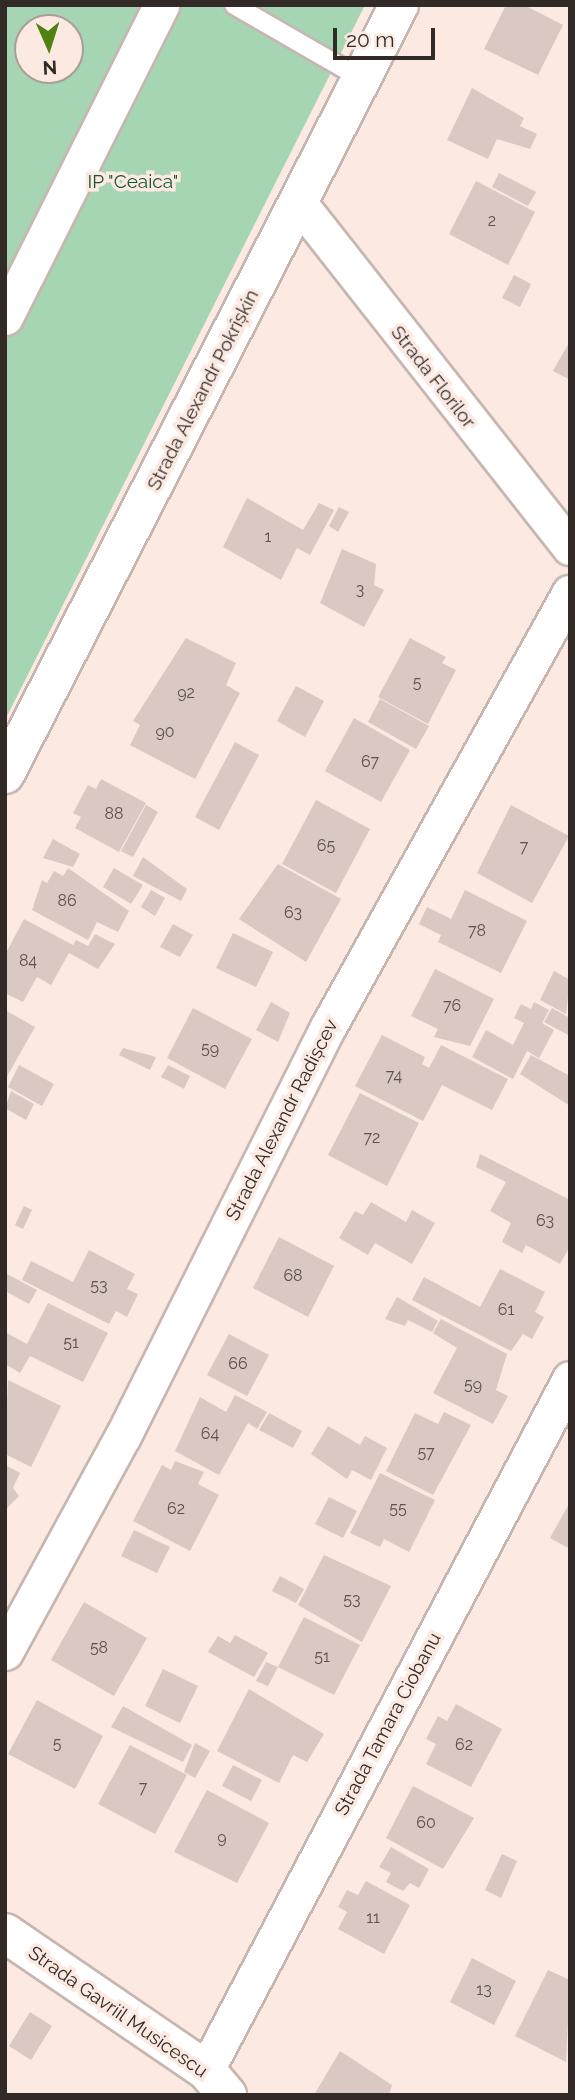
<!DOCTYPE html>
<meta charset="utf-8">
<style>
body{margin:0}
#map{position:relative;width:575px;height:2100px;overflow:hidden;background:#fbe9e2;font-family:Raleway,sans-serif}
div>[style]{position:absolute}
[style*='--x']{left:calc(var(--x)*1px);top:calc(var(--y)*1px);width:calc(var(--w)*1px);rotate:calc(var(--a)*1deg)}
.green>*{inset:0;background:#a6d5b4}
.building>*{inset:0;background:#dac8c2}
.roads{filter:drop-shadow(2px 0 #c7b6b0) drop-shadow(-2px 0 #c7b6b0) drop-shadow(0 2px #c7b6b0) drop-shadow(0 -2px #c7b6b0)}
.lane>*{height:18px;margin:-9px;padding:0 9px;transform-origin:9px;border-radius:9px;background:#fff}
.street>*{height:35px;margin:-17.5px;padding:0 17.5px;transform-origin:17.5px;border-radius:17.5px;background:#fff}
.secondary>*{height:38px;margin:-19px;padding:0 19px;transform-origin:19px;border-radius:19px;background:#fff}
span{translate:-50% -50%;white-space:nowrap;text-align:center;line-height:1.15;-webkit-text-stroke:7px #fbe9e2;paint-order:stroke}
.number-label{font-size:16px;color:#5b524e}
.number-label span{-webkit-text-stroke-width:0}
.park-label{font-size:19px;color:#155933}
.street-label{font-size:19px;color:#312a27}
.frame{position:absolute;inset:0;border:7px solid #312a27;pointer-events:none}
.north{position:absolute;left:14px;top:14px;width:70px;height:70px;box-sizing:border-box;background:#fbe9e2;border:2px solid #aa9d97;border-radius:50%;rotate:177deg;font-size:19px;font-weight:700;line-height:28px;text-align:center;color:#312a27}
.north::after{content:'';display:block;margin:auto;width:24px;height:32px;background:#518111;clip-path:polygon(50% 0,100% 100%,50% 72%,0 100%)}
.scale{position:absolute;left:333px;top:28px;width:102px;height:32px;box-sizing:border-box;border:4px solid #312a27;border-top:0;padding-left:9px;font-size:21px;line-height:24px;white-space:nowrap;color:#312a27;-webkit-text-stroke:5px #fbe9e2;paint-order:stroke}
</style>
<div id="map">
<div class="green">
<i style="clip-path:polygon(evenodd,5px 5px,365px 5px,5px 720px,5px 5px,28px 28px,70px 28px,70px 70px,28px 70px,28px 28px)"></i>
</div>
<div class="building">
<i style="clip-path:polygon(506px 5px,524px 5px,563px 25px,538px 75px,484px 49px)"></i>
<i style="clip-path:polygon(472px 88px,524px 118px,520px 126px,537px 134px,530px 149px,497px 139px,488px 159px,447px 140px)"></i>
<i style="clip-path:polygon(499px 173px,536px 192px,528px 206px,492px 187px)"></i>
<i style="clip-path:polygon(476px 181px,535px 212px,508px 265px,449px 234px)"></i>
<i style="clip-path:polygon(514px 275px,531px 284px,520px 307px,502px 298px)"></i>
<i style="clip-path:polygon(570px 341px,570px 380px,553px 371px)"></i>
<i style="clip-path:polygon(247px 498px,303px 530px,319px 503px,334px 510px,310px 555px,297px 548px,281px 580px,223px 547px)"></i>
<i style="clip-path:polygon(339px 507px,349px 512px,338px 532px,329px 526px)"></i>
<i style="clip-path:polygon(342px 549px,376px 564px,374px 585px,384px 590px,364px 627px,320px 603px)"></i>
<i style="clip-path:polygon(186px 638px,236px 663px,226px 685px,240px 693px,195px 779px,130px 745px,140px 725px,133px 721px)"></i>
<i style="clip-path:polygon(410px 638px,446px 657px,442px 663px,456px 670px,428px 724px,378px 697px)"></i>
<i style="clip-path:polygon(296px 686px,324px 701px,305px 737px,277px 721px)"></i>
<i style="clip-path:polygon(380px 699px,429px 726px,416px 749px,368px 722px)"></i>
<i style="clip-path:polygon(354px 718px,410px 750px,381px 802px,325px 771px)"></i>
<i style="clip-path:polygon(235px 742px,259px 755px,219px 830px,195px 817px)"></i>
<i style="clip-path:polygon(101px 779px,146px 803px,119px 852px,75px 828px,81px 817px,73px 813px,88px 785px,96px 789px)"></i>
<i style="clip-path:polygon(316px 800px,370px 829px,336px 893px,282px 864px)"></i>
<i style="clip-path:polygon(146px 805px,158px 812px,133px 857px,121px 851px)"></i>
<i style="clip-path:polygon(511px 805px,569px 836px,532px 903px,477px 873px)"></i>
<i style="clip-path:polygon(53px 839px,80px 854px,73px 867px,43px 858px)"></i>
<i style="clip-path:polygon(143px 857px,187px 889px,181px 901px,133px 876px)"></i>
<i style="clip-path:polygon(278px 864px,341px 899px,306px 962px,239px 919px)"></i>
<i style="clip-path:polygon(68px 868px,129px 911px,118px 932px,97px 922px,88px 940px,32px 910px,42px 880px,47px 883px,54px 871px,63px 876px)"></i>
<i style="clip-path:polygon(114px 868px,143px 885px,131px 904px,103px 887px)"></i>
<i style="clip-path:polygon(151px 890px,165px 898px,155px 916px,141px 907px)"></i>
<i style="clip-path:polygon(465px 890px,527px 921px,501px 973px,438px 942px,441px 935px,419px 924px,427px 907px,451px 919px)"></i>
<i style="clip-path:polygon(24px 919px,73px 945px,76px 940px,88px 946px,95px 934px,115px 944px,98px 969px,69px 953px,51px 985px,37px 977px,23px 1002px,5px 993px,5px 955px)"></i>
<i style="clip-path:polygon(173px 924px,193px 935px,180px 957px,160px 947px)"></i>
<i style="clip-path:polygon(233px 933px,273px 952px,256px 987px,216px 968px)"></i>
<i style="clip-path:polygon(435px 969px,494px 999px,470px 1046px,434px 1037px,438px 1029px,411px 1016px)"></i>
<i style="clip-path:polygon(554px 971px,570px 980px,566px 1014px,540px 1000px)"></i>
<i style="clip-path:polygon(271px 1002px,290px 1013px,278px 1042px,256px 1030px)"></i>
<i style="clip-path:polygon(534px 1002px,549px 1010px,542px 1023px,554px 1030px,539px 1058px,527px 1051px,513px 1079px,472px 1057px,486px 1030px,513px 1045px,524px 1023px,514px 1018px,521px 1004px,531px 1009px)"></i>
<i style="clip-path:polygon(193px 1008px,252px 1039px,225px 1089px,167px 1058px)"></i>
<i style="clip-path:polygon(552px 1008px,570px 1018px,570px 1036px,544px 1022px)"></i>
<i style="clip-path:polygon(5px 1010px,35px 1027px,5px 1080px)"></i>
<i style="clip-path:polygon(382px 1035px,425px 1057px,422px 1064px,429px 1068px,441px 1045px,508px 1079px,492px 1110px,442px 1085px,423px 1121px,355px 1086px)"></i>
<i style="clip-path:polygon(123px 1048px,156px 1057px,150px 1070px,119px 1055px)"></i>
<i style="clip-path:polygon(531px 1055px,570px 1076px,570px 1106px,520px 1074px)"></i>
<i style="clip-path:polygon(19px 1065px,54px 1084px,42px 1106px,8px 1087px)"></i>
<i style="clip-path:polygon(168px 1065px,190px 1076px,184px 1089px,161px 1077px)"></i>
<i style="clip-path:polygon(11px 1091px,34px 1104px,26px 1120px,5px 1108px)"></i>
<i style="clip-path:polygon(360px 1093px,419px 1123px,387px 1186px,328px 1155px)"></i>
<i style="clip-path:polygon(480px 1154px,570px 1200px,570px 1246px,560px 1264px,526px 1245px,522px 1253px,502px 1242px,511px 1223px,490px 1211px,506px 1182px,476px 1167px)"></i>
<i style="clip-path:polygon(371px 1202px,406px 1222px,412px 1210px,435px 1223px,412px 1264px,375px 1243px,368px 1255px,339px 1238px,355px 1211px,363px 1215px)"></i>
<i style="clip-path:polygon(24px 1206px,32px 1210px,23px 1229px,15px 1225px)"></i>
<i style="clip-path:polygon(279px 1237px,334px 1266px,308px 1317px,253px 1288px)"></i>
<i style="clip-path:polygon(89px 1250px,135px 1274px,127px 1289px,138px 1294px,127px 1317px,116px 1311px,109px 1324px,22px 1280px,31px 1261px,73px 1282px)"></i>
<i style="clip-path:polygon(500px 1269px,545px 1292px,535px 1312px,544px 1317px,532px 1339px,523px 1334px,511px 1351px,412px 1300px,424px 1277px,480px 1307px)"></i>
<i style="clip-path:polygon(5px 1273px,37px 1290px,29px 1304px,5px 1291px)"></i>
<i style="clip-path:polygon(397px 1297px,438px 1321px,432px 1332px,408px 1320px,405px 1326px,385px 1319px)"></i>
<i style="clip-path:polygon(48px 1303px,108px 1333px,83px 1382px,30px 1356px,20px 1373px,5px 1364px,5px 1332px,27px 1344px)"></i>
<i style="clip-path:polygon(441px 1319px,507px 1354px,496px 1390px,508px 1396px,493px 1424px,433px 1393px,457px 1348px,433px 1333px)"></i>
<i style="clip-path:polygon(229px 1334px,269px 1355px,247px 1396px,207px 1375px)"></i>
<i style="clip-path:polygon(8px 1380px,61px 1406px,31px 1467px,5px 1454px)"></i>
<i style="clip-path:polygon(235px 1395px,267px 1412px,257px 1429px,248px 1423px,219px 1475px,175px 1451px,200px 1397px,226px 1412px)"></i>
<i style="clip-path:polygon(444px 1412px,471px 1425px,433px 1495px,386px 1471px,415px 1413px,438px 1424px)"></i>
<i style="clip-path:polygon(269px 1413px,302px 1431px,293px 1448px,259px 1430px)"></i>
<i style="clip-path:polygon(328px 1426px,360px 1445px,365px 1436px,387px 1448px,371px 1480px,352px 1470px,347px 1479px,311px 1454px)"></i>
<i style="clip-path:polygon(175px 1461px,204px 1472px,198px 1484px,219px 1495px,190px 1551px,133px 1521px,162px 1465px,171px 1470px)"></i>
<i style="clip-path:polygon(5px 1465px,20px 1473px,13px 1488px,19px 1496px,5px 1510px)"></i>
<i style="clip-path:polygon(380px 1473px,435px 1500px,409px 1552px,384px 1539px,380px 1547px,350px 1533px)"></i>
<i style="clip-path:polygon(329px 1497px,357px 1511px,343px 1538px,315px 1524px)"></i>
<i style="clip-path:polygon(570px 1502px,570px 1549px,550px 1538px)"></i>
<i style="clip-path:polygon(134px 1530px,170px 1547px,157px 1573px,121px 1556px)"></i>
<i style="clip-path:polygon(324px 1555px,391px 1586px,362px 1642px,298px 1605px)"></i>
<i style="clip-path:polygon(280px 1576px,304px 1589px,296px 1603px,272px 1591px)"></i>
<i style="clip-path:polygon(84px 1602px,147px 1638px,114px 1696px,51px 1660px)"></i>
<i style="clip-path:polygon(304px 1617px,360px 1645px,334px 1695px,278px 1667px)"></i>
<i style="clip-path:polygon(235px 1635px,268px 1653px,254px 1677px,208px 1652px,218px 1636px,230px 1643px)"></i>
<i style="clip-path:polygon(266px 1662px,278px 1667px,268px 1686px,256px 1681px)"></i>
<i style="clip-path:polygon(163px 1669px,198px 1686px,180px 1723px,145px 1706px)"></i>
<i style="clip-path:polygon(249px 1689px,324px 1734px,307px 1762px,293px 1755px,279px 1783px,217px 1751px)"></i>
<i style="clip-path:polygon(37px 1700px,103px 1736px,75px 1789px,8px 1754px)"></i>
<i style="clip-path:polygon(456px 1704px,502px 1729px,471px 1787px,426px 1764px,436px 1744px,426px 1739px,438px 1716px,447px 1721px)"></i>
<i style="clip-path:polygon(123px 1706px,192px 1745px,183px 1762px,111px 1727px)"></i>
<i style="clip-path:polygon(195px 1743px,210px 1751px,195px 1778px,184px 1772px)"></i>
<i style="clip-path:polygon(130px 1745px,187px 1775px,155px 1834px,98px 1804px)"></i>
<i style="clip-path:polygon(233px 1765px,262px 1780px,251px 1801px,222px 1786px)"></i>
<i style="clip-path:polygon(413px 1786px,474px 1818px,443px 1869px,386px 1838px)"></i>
<i style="clip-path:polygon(207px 1790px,269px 1823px,237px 1883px,174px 1852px)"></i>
<i style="clip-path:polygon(391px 1847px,429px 1869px,419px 1888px,410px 1883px,403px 1891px,386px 1882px,391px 1873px,379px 1867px)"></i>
<i style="clip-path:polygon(502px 1854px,517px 1861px,501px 1898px,485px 1890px)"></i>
<i style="clip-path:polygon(366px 1881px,410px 1905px,384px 1954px,338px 1929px,347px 1912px,338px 1907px,347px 1890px,358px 1895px)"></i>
<i style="clip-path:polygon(472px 1958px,516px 1981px,494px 2025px,450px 2002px)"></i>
<i style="clip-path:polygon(548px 1970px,570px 1980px,566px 2062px,515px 2036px)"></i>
<i style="clip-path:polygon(30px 2012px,52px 2026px,31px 2060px,9px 2046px)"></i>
<i style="clip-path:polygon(340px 2051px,392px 2085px,389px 2095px,314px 2095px)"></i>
</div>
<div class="roads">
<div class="lane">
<i style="--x:234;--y:5;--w:148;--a:30"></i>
</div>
<div class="street">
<i style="--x:299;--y:203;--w:438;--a:51.8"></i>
<i style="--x:5;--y:317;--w:349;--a:-63.4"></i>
<i style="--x:5;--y:1652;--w:246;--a:-61.4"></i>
<i style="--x:123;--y:1436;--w:457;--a:-63.4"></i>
<i style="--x:328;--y:1027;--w:497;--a:-60.9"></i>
<i style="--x:206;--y:2070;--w:781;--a:-62.22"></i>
</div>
<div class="secondary">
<i style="--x:5;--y:774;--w:864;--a:-62.87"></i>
<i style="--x:5;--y:1933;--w:243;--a:34.3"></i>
<i style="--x:206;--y:2070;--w:33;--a:50"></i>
</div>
</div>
<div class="number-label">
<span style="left:492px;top:221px">2</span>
<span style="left:268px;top:537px">1</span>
<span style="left:360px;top:590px">3</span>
<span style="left:417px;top:683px">5</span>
<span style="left:186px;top:693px">92</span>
<span style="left:165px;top:732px">90</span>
<span style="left:370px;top:762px">67</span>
<span style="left:114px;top:814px">88</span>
<span style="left:326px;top:846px">65</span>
<span style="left:524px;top:847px">7</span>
<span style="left:67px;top:901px">86</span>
<span style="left:293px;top:913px">63</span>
<span style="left:477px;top:931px">78</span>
<span style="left:28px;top:961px">84</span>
<span style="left:452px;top:1006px">76</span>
<span style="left:210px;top:1049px">59</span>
<span style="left:394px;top:1076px">74</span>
<span style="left:372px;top:1138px">72</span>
<span style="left:545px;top:1221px">63</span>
<span style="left:293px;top:1276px">68</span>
<span style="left:99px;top:1286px">53</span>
<span style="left:506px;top:1310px">61</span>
<span style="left:71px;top:1343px">51</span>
<span style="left:238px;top:1364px">66</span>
<span style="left:473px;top:1385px">59</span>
<span style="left:210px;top:1434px">64</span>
<span style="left:426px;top:1453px">57</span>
<span style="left:176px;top:1509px">62</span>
<span style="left:398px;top:1509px">55</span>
<span style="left:352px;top:1600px">53</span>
<span style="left:99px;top:1648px">58</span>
<span style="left:322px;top:1657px">51</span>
<span style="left:57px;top:1744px">5</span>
<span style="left:464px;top:1745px">62</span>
<span style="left:143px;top:1788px">7</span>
<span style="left:426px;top:1823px">60</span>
<span style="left:222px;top:1838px">9</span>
<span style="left:373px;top:1918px">11</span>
<span style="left:484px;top:1990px">13</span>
</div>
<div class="park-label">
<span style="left:133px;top:182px">IP "Ceaica"</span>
</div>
<div class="street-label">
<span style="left:433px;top:377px;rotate:52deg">Strada Florilor</span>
<span style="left:203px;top:390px;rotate:-63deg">Strada Alexandr Pokrîșkin</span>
<span style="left:282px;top:1120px;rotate:-63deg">Strada Alexandr Radișcev</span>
<span style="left:388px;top:1724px;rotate:-62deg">Strada Tamara Ciobanu</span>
<span style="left:118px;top:2012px;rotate:35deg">Strada Gavriil Musicescu</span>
</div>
<div class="frame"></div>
<div class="north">N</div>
<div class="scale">20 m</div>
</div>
